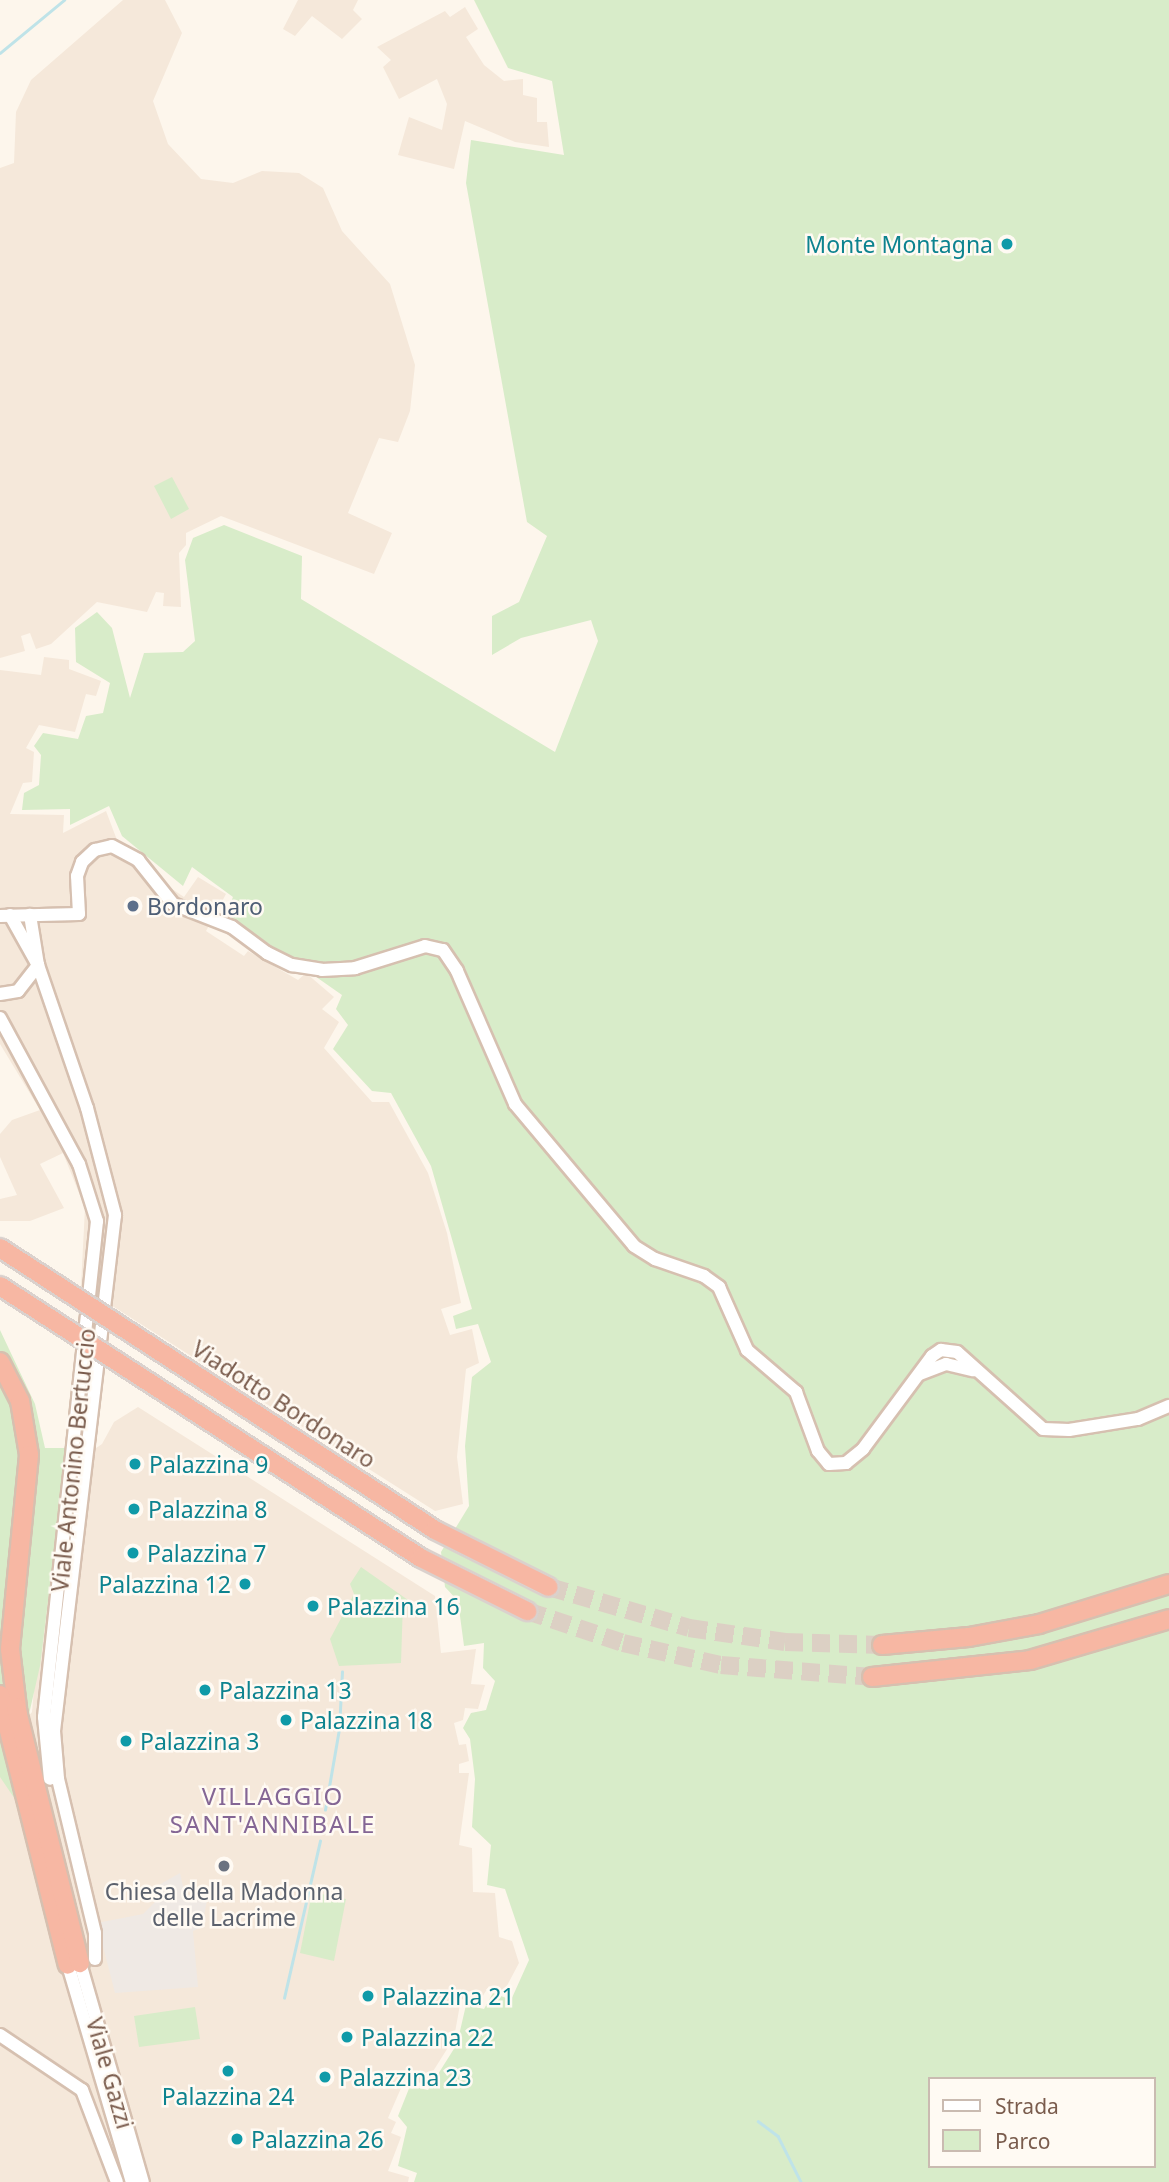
<!DOCTYPE html>
<style>
body{margin:0}
#map{position:relative;width:1169px;height:2182px;overflow:hidden;background:#fdf6ec;font-family:"Noto Sans",sans-serif}
div>[style]{position:absolute}
[style*='--x']{left:calc(var(--x)*1px);top:calc(var(--y)*1px);width:calc(var(--w)*1px);rotate:calc(var(--a)*1deg)}
.residential>*{inset:0;background:#f5e8da}
.industrial>*{inset:0;background:#efe9e4}
.green>*{inset:0;background:#d8ecc9}
.stream>*{height:2.5px;margin:-1.25px;padding:0 1.25px;transform-origin:1.25px;border-radius:1.25px;background:#bfe3e8}
.highway-tunnel>*{height:18px;margin-top:-9px;transform-origin:0;background:repeating-linear-gradient(90deg,#dcd0c4 0 18px,transparent 0 27px)}
.roads{filter:drop-shadow(2px 0 #d6c0b0) drop-shadow(-2px 0 #d6c0b0) drop-shadow(0 2px #d6c0b0) drop-shadow(0 -2px #d6c0b0)}
.secondary>*{height:12px;margin:-6px;padding:0 6px;transform-origin:6px;border-radius:6px;background:#fff}
.highway>*{height:18px;margin:-9px;padding:0 9px;transform-origin:9px;border-radius:9px;background:#f7b7a3}
.bridges{filter:drop-shadow(2px 0 #dad1cd) drop-shadow(-2px 0 #dad1cd) drop-shadow(0 2px #dad1cd) drop-shadow(0 -2px #dad1cd)}
.highway-bridge>*{height:18px;margin:-9px;padding:0 9px;transform-origin:9px;border-radius:9px;background:#f7b7a3}
.dots>*{width:19px;height:19px;translate:-50% -50%;box-sizing:border-box;border:4px solid #fffaf3;border-radius:50%}
span{translate:-50% -50%;white-space:nowrap;text-align:center;line-height:1.15;-webkit-text-stroke:5px #fffaf3;paint-order:stroke}
.culture-label{font-size:23px;color:#0d838f}
.right{translate:-100% -50%;text-align:right}
.left{translate:0 -50%;text-align:left}
.service-label{font-size:23px;color:#4e5e75}
.street-label{font-size:23px;color:#7a5c4d}
.worship-label{font-size:23px;color:#5b616d}
.neighbourhood-label{font-size:24px;color:#846695;letter-spacing:2px}
.legend{position:absolute;left:928px;top:2077px;width:228px;height:91px;box-sizing:border-box;background:#fffaf3;border:2px solid #cabbb1;margin:0;padding:9px 12px;list-style:none;font-size:21px;color:#7a5c4d}
.legend li{display:flex;align-items:center;gap:14px;height:35px}
.legend b{width:35px;border:2px solid #cabbb1}
</style>
<div id="map">
<div class="residential">
<i style="clip-path:polygon(123px 0,165px 0,182px 33px,153px 101px,168px 144px,201px 179px,233px 183px,262px 171px,299px 173px,323px 188px,342px 231px,390px 284px,415px 365px,410px 411px,398px 442px,379px 438px,348px 513px,392px 533px,374px 574px,221px 516px,186px 533px,186px 545px,179px 553px,181px 607px,163px 606px,164px 593px,156px 592px,147px 612px,97px 602px,51px 644px,36px 649px,30px 633px,21px 636px,25px 651px,0 658px,0 168px,14px 163px,16px 112px,31px 80px)"></i>
<i style="clip-path:polygon(298px 0,358px 0,353px 10px,362px 19px,342px 39px,312px 16px,295px 36px,283px 29px)"></i>
<i style="clip-path:polygon(465px 7px,478px 29px,466px 37px,484px 65px,504px 81px,523px 79px,523px 95px,537px 98px,537px 122px,547px 122px,549px 147px,515px 142px,465px 121px,454px 169px,398px 155px,409px 117px,442px 130px,447px 104px,437px 79px,399px 99px,383px 67px,391px 60px,377px 47px,445px 11px,450px 17px)"></i>
<i style="clip-path:polygon(44px 657px,69px 660px,69px 669px,101px 681px,96px 696px,86px 694px,75px 732px,39px 725px,26px 748px,34px 752px,32px 782px,23px 783px,10px 814px,64px 815px,63px 833px,106px 811px,123px 856px,184px 897px,198px 877px,226px 894px,206px 931px,244px 956px,248px 951px,298px 980px,306px 973px,334px 997px,322px 1009px,339px 1022px,324px 1048px,372px 1102px,389px 1102px,428px 1173px,447px 1233px,461px 1303px,441px 1309px,450px 1335px,472px 1329px,479px 1363px,466px 1369px,457px 1457px,463px 1504px,435px 1511px,81px 1286px,85px 1208px,63px 1153px,40px 1164px,64px 1208px,30px 1221px,0 1221px,0 1199px,17px 1195px,0 1157px,0 1134px,12px 1120px,40px 1110px,0 1044px,0 670px,41px 675px)"></i>
<i style="clip-path:polygon(138px 1407px,435px 1596px,441px 1653px,476px 1649px,471px 1684px,485px 1685px,478px 1709px,465px 1708px,463px 1720px,454px 1723px,459px 1745px,466px 1744px,469px 1761px,459px 1764px,459px 1773px,469px 1773px,459px 1845px,472px 1848px,473px 1892px,495px 1893px,499px 1937px,512px 1941px,519px 1963px,503px 1993px,489px 1986px,479px 2002px,461px 1999px,454px 2038px,425px 2084px,405px 2079px,388px 2118px,396px 2122px,391px 2133px,401px 2137px,388px 2171px,409px 2177px,408px 2182px,0 2182px,0 1751px,32px 1712px,52px 1478px,102px 1444px,114px 1422px)"></i>
</div>
<div class="industrial">
<i style="clip-path:polygon(180px 1873px,185px 1895px,208px 1895px,202px 1927px,193px 1931px,198px 1987px,115px 1993px,97px 1923px,143px 1914px,156px 1901px,150px 1890px)"></i>
</div>
<div class="green">
<i style="clip-path:polygon(evenodd,474px 0,1169px 0,1169px 2182px,414px 2182px,417px 2173px,398px 2166px,407px 2127px,398px 2116px,410px 2086px,428px 2090px,457px 2044px,466px 2005px,484px 2009px,493px 1993px,511px 2000px,529px 1960px,505px 1889px,487px 1885px,491px 1845px,472px 1827px,475px 1779px,470px 1739px,463px 1728px,471px 1713px,486px 1710px,495px 1681px,483px 1668px,484px 1643px,464px 1646px,458px 1601px,445px 1587px,441px 1552px,469px 1506px,465px 1446px,472px 1377px,491px 1362px,478px 1324px,456px 1329px,453px 1316px,472px 1309px,431px 1166px,391px 1093px,372px 1091px,333px 1049px,348px 1025px,336px 1009px,342px 995px,226px 914px,233px 897px,192px 867px,183px 886px,122px 836px,109px 806px,70px 825px,70px 809px,22px 810px,24px 793px,39px 785px,41px 755px,34px 746px,43px 733px,78px 739px,86px 716px,103px 713px,110px 683px,76px 662px,75px 628px,97px 612px,112px 628px,130px 698px,144px 653px,183px 652px,195px 641px,185px 560px,193px 538px,224px 525px,302px 556px,301px 599px,555px 752px,598px 641px,591px 620px,521px 638px,492px 655px,492px 616px,519px 602px,547px 536px,527px 522px,466px 183px,471px 140px,564px 155px,552px 81px,508px 68px,474px 0,929px 2079px,1153px 2079px,1153px 2166px,929px 2166px,929px 2079px)"></i>
<i style="clip-path:polygon(172px 477px,189px 509px,171px 519px,154px 486px)"></i>
<i style="clip-path:polygon(0 1330px,35px 1404px,45px 1448px,67px 1448px,40px 1666px,27px 1723px,23px 1811px,0 1777px)"></i>
<i style="clip-path:polygon(361px 1567px,408px 1600px,403px 1602px,401px 1663px,339px 1666px,330px 1639px,354px 1594px,350px 1584px)"></i>
<i style="clip-path:polygon(312px 1892px,346px 1899px,334px 1961px,300px 1953px)"></i>
<i style="clip-path:polygon(195px 2007px,200px 2039px,139px 2047px,134px 2016px)"></i>
</div>
<div class="stream">
<i style="--x:0;--y:53;--w:83;--a:-39.6"></i>
<i style="--x:325;--y:1810;--w:82;--a:-80.2"></i>
<i style="--x:339;--y:1729;--w:57;--a:-87"></i>
<i style="--x:284;--y:1998;--w:161;--a:-77.1"></i>
<i style="--x:758;--y:2121;--w:25;--a:37"></i>
<i style="--x:778;--y:2136;--w:51;--a:63.4"></i>
</div>
<div class="highway-tunnel">
<i style="--x:549;--y:1587;--w:146;--a:16.3"></i>
<i style="--x:689;--y:1628;--w:97;--a:8.3"></i>
<i style="--x:785;--y:1642;--w:97;--a:1.8"></i>
<i style="--x:527;--y:1611;--w:101;--a:18.4"></i>
<i style="--x:623;--y:1643;--w:100;--a:12.7"></i>
<i style="--x:721;--y:1665;--w:151;--a:4.5"></i>
</div>
<div class="roads">
<div class="secondary">
<i style="--x:10;--y:915;--w:57;--a:60.8"></i>
<i style="--x:38;--y:965;--w:151;--a:71.1"></i>
<i style="--x:87;--y:1108;--w:111;--a:75.3"></i>
<i style="--x:115;--y:1215;--w:520;--a:96.74"></i>
<i style="--x:54;--y:1731;--w:48;--a:85.2"></i>
<i style="--x:58;--y:1779;--w:158;--a:76.5"></i>
<i style="--x:95;--y:1933;--w:26;--a:90"></i>
<i style="--x:0;--y:916;--w:79;--a:-1.5"></i>
<i style="--x:79;--y:914;--w:38;--a:-93"></i>
<i style="--x:77;--y:876;--w:15;--a:-70"></i>
<i style="--x:82;--y:862;--w:18;--a:-43"></i>
<i style="--x:95;--y:850;--w:17;--a:-13"></i>
<i style="--x:112;--y:846;--w:30;--a:28"></i>
<i style="--x:138;--y:860;--w:56;--a:51.5"></i>
<i style="--x:173;--y:904;--w:63;--a:21.3"></i>
<i style="--x:232;--y:927;--w:44;--a:36.6"></i>
<i style="--x:267;--y:953;--w:28;--a:26"></i>
<i style="--x:292;--y:965;--w:30;--a:9"></i>
<i style="--x:322;--y:970;--w:33;--a:-3"></i>
<i style="--x:355;--y:968;--w:73;--a:-17.4"></i>
<i style="--x:425;--y:946;--w:18;--a:13"></i>
<i style="--x:443;--y:950;--w:25;--a:56"></i>
<i style="--x:457;--y:971;--w:145;--a:66.4"></i>
<i style="--x:515;--y:1104;--w:185;--a:50"></i>
<i style="--x:634;--y:1246;--w:25;--a:32"></i>
<i style="--x:655;--y:1259;--w:52;--a:19.1"></i>
<i style="--x:704;--y:1276;--w:19;--a:36"></i>
<i style="--x:719;--y:1287;--w:69;--a:66"></i>
<i style="--x:747;--y:1350;--w:65;--a:40.6"></i>
<i style="--x:796;--y:1392;--w:63;--a:69.6"></i>
<i style="--x:818;--y:1451;--w:17;--a:50"></i>
<i style="--x:829;--y:1464;--w:17;--a:-3"></i>
<i style="--x:846;--y:1463;--w:22;--a:-39"></i>
<i style="--x:863;--y:1449;--w:116;--a:-53.4"></i>
<i style="--x:932;--y:1356;--w:11;--a:-34"></i>
<i style="--x:941;--y:1350;--w:16;--a:7"></i>
<i style="--x:957;--y:1352;--w:115;--a:41.8"></i>
<i style="--x:1043;--y:1429;--w:26;--a:2"></i>
<i style="--x:1069;--y:1430;--w:70;--a:-9.1"></i>
<i style="--x:1138;--y:1419;--w:34;--a:-23"></i>
<i style="--x:0;--y:994;--w:18;--a:-9"></i>
<i style="--x:18;--y:991;--w:33;--a:-52"></i>
<i style="--x:38;--y:965;--w:51;--a:-99.1"></i>
<i style="--x:0;--y:1018;--w:166;--a:61.6"></i>
<i style="--x:79;--y:1164;--w:60;--a:72.5"></i>
<i style="--x:97;--y:1221;--w:499;--a:96.1"></i>
<i style="--x:44;--y:1717;--w:62;--a:84.5"></i>
<i style="--x:920;--y:1374;--w:28;--a:-21"></i>
<i style="--x:946;--y:1364;--w:28;--a:13"></i>
<i style="--x:80;--y:1963;--w:228;--a:74"></i>
<i style="--x:74;--y:1964;--w:6;--a:171"></i>
<i style="--x:68;--y:1965;--w:226;--a:73.6"></i>
<i style="--x:0;--y:2035;--w:99;--a:33.9"></i>
<i style="--x:82;--y:2090;--w:98;--a:69.2"></i>
</div>
<div class="highway">
<i style="--x:0;--y:1362;--w:44;--a:62.9"></i>
<i style="--x:20;--y:1401;--w:55;--a:80.5"></i>
<i style="--x:29;--y:1455;--w:195;--a:95.6"></i>
<i style="--x:10;--y:1649;--w:67;--a:83.2"></i>
<i style="--x:882;--y:1645;--w:87;--a:-5.3"></i>
<i style="--x:969;--y:1637;--w:71;--a:-10.5"></i>
<i style="--x:1039;--y:1624;--w:136;--a:-17.1"></i>
<i style="--x:872;--y:1677;--w:159;--a:-6.1"></i>
<i style="--x:1030;--y:1660;--w:145;--a:-16.4"></i>
<i style="--x:0;--y:1695;--w:278;--a:75.9"></i>
<i style="--x:16;--y:1707;--w:264;--a:76"></i>
</div>
</div>
<div class="bridges">
<div class="highway-bridge">
<i style="--x:0;--y:1248;--w:518;--a:32.95"></i>
<i style="--x:435;--y:1530;--w:127;--a:26.6"></i>
<i style="--x:0;--y:1286;--w:501;--a:32.87"></i>
<i style="--x:421;--y:1558;--w:119;--a:26.6"></i>
</div>
</div>
<div class="dots">
<i style="left:1007px;top:244px;background:#0f9aa8"></i>
<i style="left:133px;top:906px;background:#5c6f8a"></i>
<i style="left:135px;top:1464px;background:#0f9aa8"></i>
<i style="left:134px;top:1509px;background:#0f9aa8"></i>
<i style="left:133px;top:1553px;background:#0f9aa8"></i>
<i style="left:245px;top:1584px;background:#0f9aa8"></i>
<i style="left:313px;top:1606px;background:#0f9aa8"></i>
<i style="left:205px;top:1690px;background:#0f9aa8"></i>
<i style="left:286px;top:1720px;background:#0f9aa8"></i>
<i style="left:126px;top:1741px;background:#0f9aa8"></i>
<i style="left:224px;top:1866px;background:#6b7280"></i>
<i style="left:368px;top:1996px;background:#0f9aa8"></i>
<i style="left:347px;top:2037px;background:#0f9aa8"></i>
<i style="left:228px;top:2071px;background:#0f9aa8"></i>
<i style="left:325px;top:2077px;background:#0f9aa8"></i>
<i style="left:237px;top:2139px;background:#0f9aa8"></i>
</div>
<div class="culture-label">
<span class="right" style="left:993px;top:244px">Monte Montagna</span>
<span class="left" style="left:149px;top:1464px">Palazzina 9</span>
<span class="left" style="left:148px;top:1509px">Palazzina 8</span>
<span class="left" style="left:147px;top:1553px">Palazzina 7</span>
<span class="right" style="left:231px;top:1584px">Palazzina 12</span>
<span class="left" style="left:327px;top:1606px">Palazzina 16</span>
<span class="left" style="left:219px;top:1690px">Palazzina 13</span>
<span class="left" style="left:300px;top:1720px">Palazzina 18</span>
<span class="left" style="left:140px;top:1741px">Palazzina 3</span>
<span class="left" style="left:382px;top:1996px">Palazzina 21</span>
<span class="left" style="left:361px;top:2037px">Palazzina 22</span>
<span class="left" style="left:339px;top:2077px">Palazzina 23</span>
<span style="left:228px;top:2096px">Palazzina 24</span>
<span class="left" style="left:251px;top:2139px">Palazzina 26</span>
</div>
<div class="service-label">
<span class="left" style="left:147px;top:906px">Bordonaro</span>
</div>
<div class="street-label">
<span style="left:284px;top:1404px;rotate:33deg">Viadotto Bordonaro</span>
<span style="left:73px;top:1460px;rotate:-84deg">Viale Antonino Bertuccio</span>
<span style="left:110px;top:2073px;rotate:74deg">Viale Gazzi</span>
</div>
<div class="worship-label">
<span style="left:224px;top:1904px">Chiesa della Madonna<br>delle Lacrime</span>
</div>
<div class="neighbourhood-label">
<span style="left:273px;top:1810px">VILLAGGIO<br>SANT'ANNIBALE</span>
</div>
<ul class="legend">
<li><b style="height:9px;background:#fff"></b>Strada</li>
<li><b style="height:19px;background:#d8ecc9"></b>Parco</li>
</ul>
</div>
